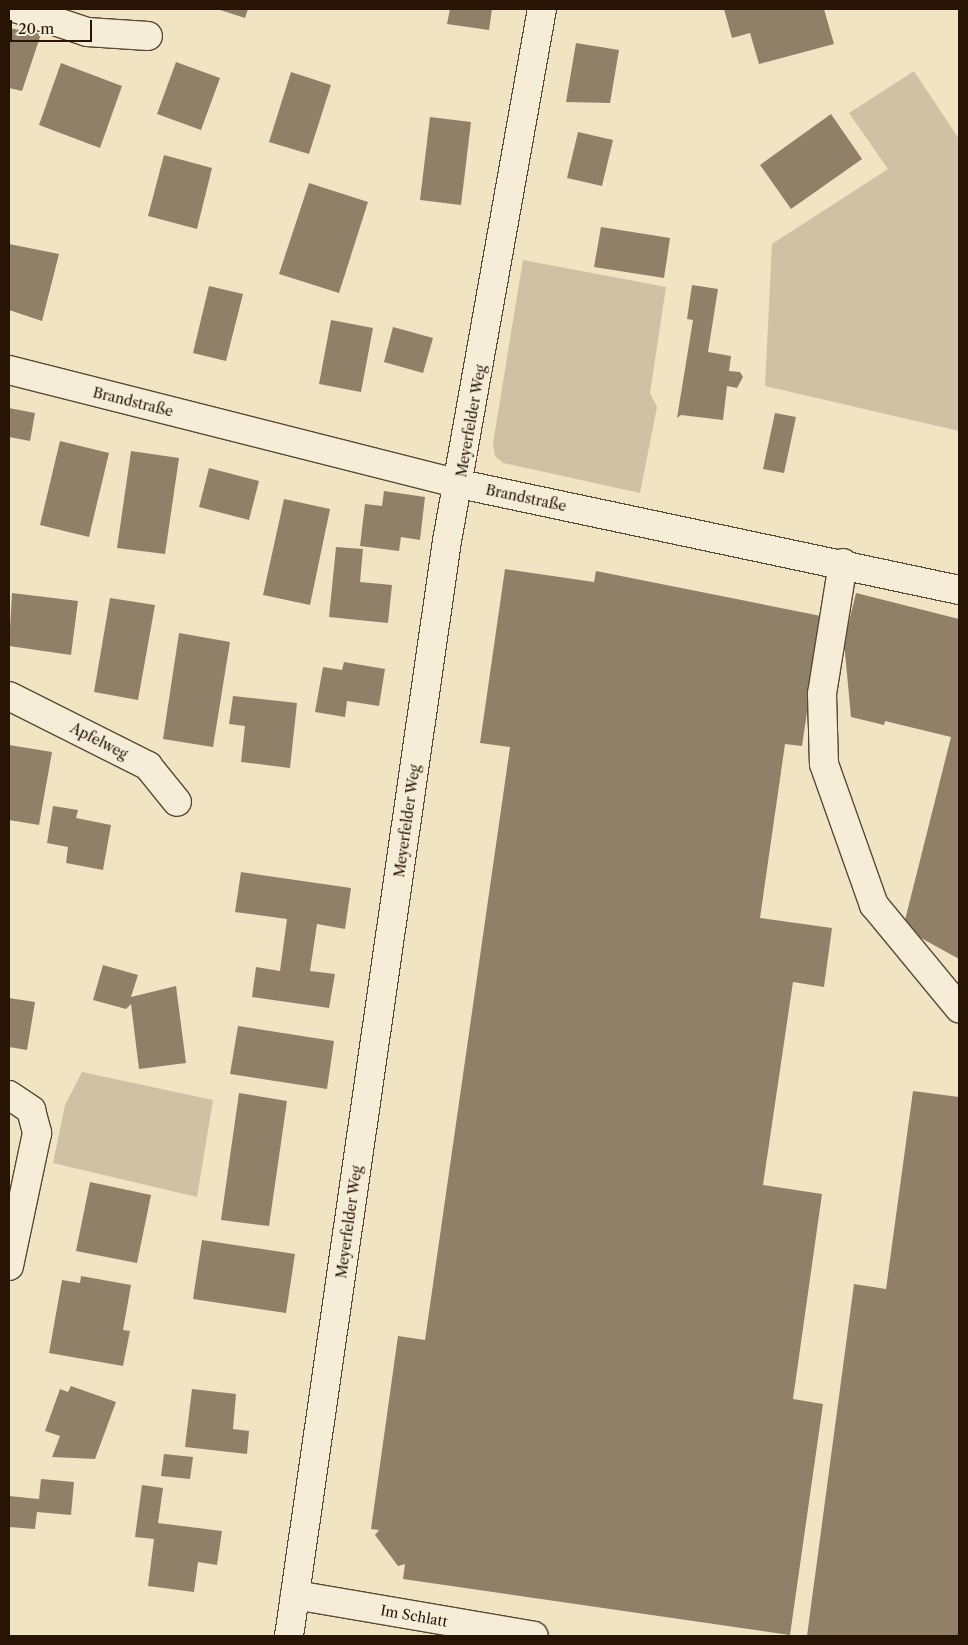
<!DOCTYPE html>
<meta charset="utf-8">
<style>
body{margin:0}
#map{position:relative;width:968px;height:1645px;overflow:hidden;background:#f1e4c3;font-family:"Libre Caslon Text",serif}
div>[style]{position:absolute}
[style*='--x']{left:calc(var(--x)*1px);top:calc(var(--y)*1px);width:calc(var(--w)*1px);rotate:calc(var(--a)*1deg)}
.green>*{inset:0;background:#cfc1a3}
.building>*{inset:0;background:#918068}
.roads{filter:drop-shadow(1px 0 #5a4834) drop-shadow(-1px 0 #5a4834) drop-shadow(0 1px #5a4834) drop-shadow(0 -1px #5a4834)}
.minor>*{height:28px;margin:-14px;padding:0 14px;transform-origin:14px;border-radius:14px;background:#f6edd8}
span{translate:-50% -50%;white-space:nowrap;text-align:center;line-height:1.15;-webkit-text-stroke:5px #f6edd8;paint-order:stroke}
.street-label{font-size:14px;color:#281405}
.frame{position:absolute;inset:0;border:10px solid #281405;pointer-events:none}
.scale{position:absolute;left:10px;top:20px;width:82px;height:22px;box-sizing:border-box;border:2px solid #281405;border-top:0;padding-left:6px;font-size:15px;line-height:18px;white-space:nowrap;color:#281405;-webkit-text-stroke:4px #f6edd8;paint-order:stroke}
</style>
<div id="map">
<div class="green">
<i style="clip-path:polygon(914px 71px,959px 139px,959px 431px,765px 386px,772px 244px,888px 169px,849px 113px)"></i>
<i style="clip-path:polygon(523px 260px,666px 287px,650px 393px,657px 407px,640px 493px,503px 463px,495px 456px,493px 443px)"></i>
<i style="clip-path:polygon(82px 1072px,213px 1100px,197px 1197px,53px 1163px,65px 1105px)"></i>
</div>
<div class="building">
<i style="clip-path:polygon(217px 9px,248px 9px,245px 18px)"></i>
<i style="clip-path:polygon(450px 9px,492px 9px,489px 30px,447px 24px)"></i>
<i style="clip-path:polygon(724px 9px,824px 9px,834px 44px,759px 64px,750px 33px,732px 38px)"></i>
<i style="clip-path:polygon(9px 28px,41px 34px,22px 91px,9px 88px)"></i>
<i style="clip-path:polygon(576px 43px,619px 50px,610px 103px,566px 102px)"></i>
<i style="clip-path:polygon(176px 62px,220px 78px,201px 130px,157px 114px)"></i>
<i style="clip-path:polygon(61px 63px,122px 86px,100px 148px,39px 125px)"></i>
<i style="clip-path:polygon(291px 72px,331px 85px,309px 154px,269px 142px)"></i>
<i style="clip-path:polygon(831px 114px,862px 159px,791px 209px,760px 165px)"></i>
<i style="clip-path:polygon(430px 117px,471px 122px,461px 205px,420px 200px)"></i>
<i style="clip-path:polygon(578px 132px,613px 140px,602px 186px,567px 178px)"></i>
<i style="clip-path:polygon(164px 155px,212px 168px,197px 229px,148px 216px)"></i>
<i style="clip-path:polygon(309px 183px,368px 202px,339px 293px,279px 274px)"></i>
<i style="clip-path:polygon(601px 227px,670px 238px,664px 278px,594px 267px)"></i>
<i style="clip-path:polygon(9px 244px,59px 254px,42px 321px,9px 310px)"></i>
<i style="clip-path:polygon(692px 285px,718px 289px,708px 352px,731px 356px,729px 371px,740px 372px,743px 377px,737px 388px,727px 386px,723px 420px,681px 415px,677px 418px,693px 320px,687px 319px)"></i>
<i style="clip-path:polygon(209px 286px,243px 294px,226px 361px,193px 353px)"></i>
<i style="clip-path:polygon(331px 320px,373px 328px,361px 392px,319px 384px)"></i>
<i style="clip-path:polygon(393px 327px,433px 338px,423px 373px,384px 362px)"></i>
<i style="clip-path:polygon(9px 408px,35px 413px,30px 441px,9px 437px)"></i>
<i style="clip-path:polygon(775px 413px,796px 417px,784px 473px,763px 469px)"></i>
<i style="clip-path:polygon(60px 441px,109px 453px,89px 537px,40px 525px)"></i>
<i style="clip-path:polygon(131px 451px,179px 458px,165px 554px,117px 548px)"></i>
<i style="clip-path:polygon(209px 468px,259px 481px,249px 520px,199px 507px)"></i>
<i style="clip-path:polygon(384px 491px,425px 497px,420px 540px,401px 537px,399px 551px,360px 546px,365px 504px,382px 506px)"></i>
<i style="clip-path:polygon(284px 499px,330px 509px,310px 605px,263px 595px)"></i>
<i style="clip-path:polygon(336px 547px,363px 549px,360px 582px,392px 585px,388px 623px,329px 617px)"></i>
<i style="clip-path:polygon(505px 569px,594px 582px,596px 571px,821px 616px,802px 746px,785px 744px,760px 918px,832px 928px,824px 987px,793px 982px,763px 1185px,822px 1194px,793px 1399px,823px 1404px,790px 1635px,403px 1579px,405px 1564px,398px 1566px,375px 1535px,379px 1530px,371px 1529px,398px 1336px,425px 1340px,510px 747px,480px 743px)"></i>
<i style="clip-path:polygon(12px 593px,78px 601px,71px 655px,9px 646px)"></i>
<i style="clip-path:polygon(856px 593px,959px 619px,959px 959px,903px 928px,951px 737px,885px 721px,884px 725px,851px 717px,844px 642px)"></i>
<i style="clip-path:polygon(110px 598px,155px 605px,138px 700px,94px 692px)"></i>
<i style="clip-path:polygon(179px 633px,230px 642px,213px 747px,163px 739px)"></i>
<i style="clip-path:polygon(344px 662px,385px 669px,379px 706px,347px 701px,345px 717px,315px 712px,323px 667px,342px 670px)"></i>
<i style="clip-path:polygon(233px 696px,297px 703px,290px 768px,241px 762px,245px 726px,229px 724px)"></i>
<i style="clip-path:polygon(9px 745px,52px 752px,39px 825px,9px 820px)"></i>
<i style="clip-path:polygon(53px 806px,78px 810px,76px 818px,111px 825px,103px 870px,66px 863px,68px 847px,47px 843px)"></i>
<i style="clip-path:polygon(241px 872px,351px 888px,345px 929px,317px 924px,310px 971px,335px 974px,329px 1008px,252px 997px,256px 967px,280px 971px,287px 919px,235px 912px)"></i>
<i style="clip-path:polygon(103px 965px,138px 975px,131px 997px,176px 986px,186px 1063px,139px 1069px,131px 1004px,126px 1009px,93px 1000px)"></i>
<i style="clip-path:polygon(9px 998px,35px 1002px,27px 1050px,9px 1047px)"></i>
<i style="clip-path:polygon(238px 1026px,334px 1041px,327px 1089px,230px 1074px)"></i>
<i style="clip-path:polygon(913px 1091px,959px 1097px,959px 1636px,807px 1636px,854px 1284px,886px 1289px)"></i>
<i style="clip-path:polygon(239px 1093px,287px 1101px,269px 1226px,221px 1220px)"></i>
<i style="clip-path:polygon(90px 1182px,151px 1195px,137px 1263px,76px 1251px)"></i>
<i style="clip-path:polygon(202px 1240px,295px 1254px,286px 1313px,193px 1299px)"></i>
<i style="clip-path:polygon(81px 1276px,131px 1285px,123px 1330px,130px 1331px,123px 1366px,49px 1353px,62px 1280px,80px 1283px)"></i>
<i style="clip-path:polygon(71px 1386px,116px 1402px,95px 1459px,52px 1457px,60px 1436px,45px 1431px,60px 1389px,68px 1392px)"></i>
<i style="clip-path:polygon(192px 1389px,236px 1394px,233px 1429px,249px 1431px,247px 1454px,185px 1447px)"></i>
<i style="clip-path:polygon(164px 1454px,193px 1457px,190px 1479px,161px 1476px)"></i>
<i style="clip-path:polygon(41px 1479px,74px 1482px,71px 1515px,37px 1512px,35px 1529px,9px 1527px,9px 1496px,39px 1499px)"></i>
<i style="clip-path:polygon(142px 1485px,163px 1488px,158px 1523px,222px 1531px,217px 1565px,198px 1562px,194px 1592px,148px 1586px,154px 1539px,135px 1537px)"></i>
</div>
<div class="roads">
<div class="minor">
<i style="--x:18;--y:9;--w:73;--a:18.4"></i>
<i style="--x:87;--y:32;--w:61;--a:3.8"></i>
<i style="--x:9;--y:370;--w:465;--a:14.2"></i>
<i style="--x:460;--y:484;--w:510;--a:11.99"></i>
<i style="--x:843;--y:563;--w:133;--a:99.1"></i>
<i style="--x:822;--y:694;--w:70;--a:88.4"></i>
<i style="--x:824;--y:764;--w:150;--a:70.5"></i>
<i style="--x:874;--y:905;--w:134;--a:50.5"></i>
<i style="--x:9;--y:696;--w:156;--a:26.7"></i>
<i style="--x:148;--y:766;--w:46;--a:51.1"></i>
<i style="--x:9;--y:1095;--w:27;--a:34"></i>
<i style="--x:31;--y:1110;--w:24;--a:75"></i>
<i style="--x:37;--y:1133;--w:136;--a:101.9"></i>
<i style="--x:295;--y:1595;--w:242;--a:9.7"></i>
<i style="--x:289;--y:1636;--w:1106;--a:-81.79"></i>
<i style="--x:447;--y:541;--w:540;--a:-79.88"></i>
</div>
</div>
<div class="street-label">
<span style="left:133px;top:402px;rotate:14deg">Brandstraße</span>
<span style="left:471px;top:421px;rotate:-80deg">Meyerfelder Weg</span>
<span style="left:526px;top:498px;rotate:12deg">Brandstraße</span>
<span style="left:99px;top:741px;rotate:27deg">Apfelweg</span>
<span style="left:407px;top:821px;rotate:-82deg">Meyerfelder Weg</span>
<span style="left:349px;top:1222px;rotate:-82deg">Meyerfelder Weg</span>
<span style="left:414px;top:1616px;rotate:10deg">Im Schlatt</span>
</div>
<div class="frame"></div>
<div class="scale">20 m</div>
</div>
